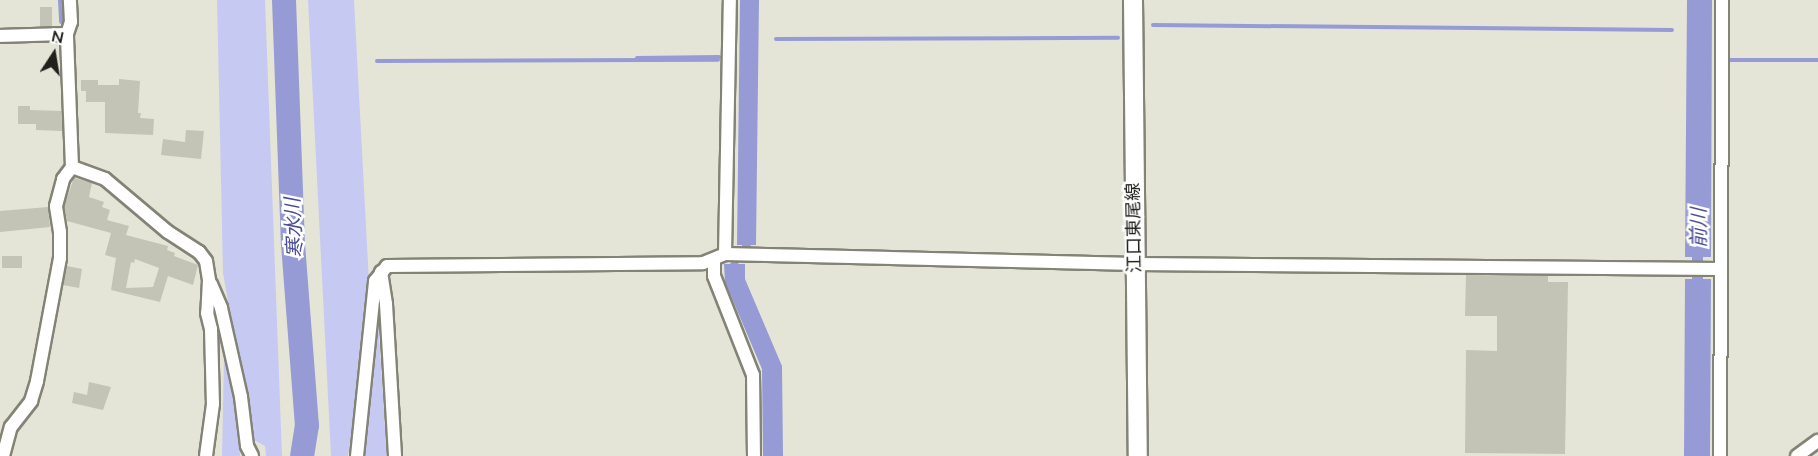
<!DOCTYPE html>
<meta charset="utf-8">
<style>
body{margin:0}
#map{position:relative;width:1818px;height:456px;overflow:hidden;background:#e4e5d6;font-family:Mulish,"Noto Sans JP",sans-serif}
div>[style]{position:absolute}
[style*='--x']{left:calc(var(--x)*1px);top:calc(var(--y)*1px);width:calc(var(--w)*1px);rotate:calc(var(--a)*1deg)}
.green>*{inset:0;background:#c6caf2}
.water>*{inset:0;background:#969bd6}
.stream>*{height:4px;margin:-2px;padding:0 2px;transform-origin:2px;border-radius:2px;background:#969bd6}
.river>*{height:24px;margin:-12px;padding:0 12px;transform-origin:12px;border-radius:12px;background:#969bd6}
.building>*{inset:0;background:#c3c4b5}
.roads{filter:drop-shadow(2px 0 #838376) drop-shadow(-2px 0 #838376) drop-shadow(0 2px #838376) drop-shadow(0 -2px #838376)}
.minor>*{height:12px;margin:-6px;padding:0 6px;transform-origin:6px;border-radius:6px;background:#fff}
.secondary>*{height:18px;margin:-9px;padding:0 9px;transform-origin:9px;border-radius:9px;background:#fff}
span{translate:-50% -50%;white-space:nowrap;text-align:center;line-height:1.15;-webkit-text-stroke:5px #fff;paint-order:stroke}
.street-label{font-size:18px;color:#21211c}
.water-label{font-size:20px;color:#4b4d95;font-style:italic}
.north{position:absolute;left:24px;top:24px;width:60px;height:60px;-webkit-text-stroke:4px #fff;paint-order:stroke;rotate:12deg;font-size:16px;font-weight:700;line-height:24px;text-align:center;color:#21211c}
.north::after{content:'';display:block;margin:auto;width:21px;height:27px;background:#21211c;clip-path:polygon(50% 0,100% 100%,50% 72%,0 100%)}
</style>
<div id="map">
<div class="green">
<i style="clip-path:polygon(217px 0,265px 0,282px 456px,266px 456px,265px 446px,252px 439px,223px 273px)"></i>
<i style="clip-path:polygon(308px 0,354px 0,370px 301px,348px 456px,331px 456px)"></i>
<i style="clip-path:polygon(378px 320px,387px 456px,364px 456px,364px 446px)"></i>
<i style="clip-path:polygon(224px 356px,237px 407px,240px 456px,222px 456px)"></i>
</div>
<div class="water">
<i style="clip-path:polygon(740px 0,759px 0,756px 245px,751px 245px,738px 264px,745px 264px,745px 279px,782px 366px,783px 456px,763px 456px,762px 369px,725px 282px,724px 264px,730px 264px,743px 249px,742px 245px,737px 245px)"></i>
<i style="clip-path:polygon(1687px 0,1712px 0,1711px 257px,1703px 257px,1703px 279px,1711px 279px,1710px 456px,1684px 456px,1685px 279px,1692px 279px,1692px 257px,1685px 257px)"></i>
</div>
<div class="stream">
<i style="--x:60;--y:0;--w:22;--a:87"></i>
<i style="--x:1153;--y:25;--w:519;--a:0.55"></i>
<i style="--x:776;--y:39;--w:342;--a:-0.2"></i>
<i style="--x:637;--y:58;--w:82;--a:-0.7"></i>
<i style="--x:1730;--y:60;--w:88;--a:0"></i>
<i style="--x:377;--y:61;--w:341;--a:-0.2"></i>
</div>
<div class="river">
<i style="--x:284;--y:0;--w:244;--a:87.9"></i>
<i style="--x:293;--y:244;--w:182;--a:85.6"></i>
<i style="--x:307;--y:425;--w:31;--a:99"></i>
</div>
<div class="building">
<i style="clip-path:polygon(40px 7px,52px 7px,52px 26px,40px 27px)"></i>
<i style="clip-path:polygon(119px 79px,140px 81px,138px 113px,141px 113px,140px 118px,154px 119px,153px 135px,105px 133px,105px 102px,86px 102px,86px 91px,81px 91px,81px 80px,98px 80px,98px 85px,119px 85px)"></i>
<i style="clip-path:polygon(18px 106px,30px 106px,30px 110px,62px 111px,62px 131px,36px 130px,36px 124px,18px 124px)"></i>
<i style="clip-path:polygon(186px 130px,204px 131px,201px 159px,161px 155px,163px 139px,185px 142px)"></i>
<i style="clip-path:polygon(evenodd,74px 178px,92px 183px,89px 197px,104px 202px,102px 207px,110px 210px,107px 220px,129px 226px,126px 235px,168px 246px,167px 250px,175px 253px,174px 256px,198px 265px,193px 285px,168px 276px,160px 302px,111px 290px,116px 258px,105px 255px,111px 233px,67px 221px,64px 206px,74px 178px,135px 259px,159px 268px,153px 287px,126px 288px,131px 262px,134px 263px,135px 259px)"></i>
<i style="clip-path:polygon(48px 207px,50px 227px,0 232px,0 211px)"></i>
<i style="clip-path:polygon(2px 256px,22px 256px,22px 268px,2px 268px)"></i>
<i style="clip-path:polygon(67px 266px,82px 269px,79px 288px,63px 285px)"></i>
<i style="clip-path:polygon(1466px 275px,1548px 276px,1548px 282px,1568px 282px,1565px 454px,1465px 453px,1466px 350px,1497px 351px,1497px 316px,1465px 316px)"></i>
<i style="clip-path:polygon(89px 382px,111px 387px,103px 410px,72px 403px,74px 392px,87px 395px)"></i>
</div>
<div class="roads">
<div class="minor">
<i style="--x:0;--y:36;--w:67;--a:-1.7"></i>
<i style="--x:72;--y:167;--w:35;--a:20"></i>
<i style="--x:105;--y:179;--w:82;--a:40.1"></i>
<i style="--x:168;--y:232;--w:37;--a:33"></i>
<i style="--x:199;--y:252;--w:11;--a:52"></i>
<i style="--x:206;--y:261;--w:19;--a:81"></i>
<i style="--x:209;--y:280;--w:33;--a:93"></i>
<i style="--x:207;--y:313;--w:16;--a:76"></i>
<i style="--x:211;--y:329;--w:75;--a:88.5"></i>
<i style="--x:213;--y:404;--w:52;--a:97.7"></i>
<i style="--x:725;--y:254;--w:254;--a:-88.9"></i>
<i style="--x:714;--y:261;--w:15;--a:90"></i>
<i style="--x:714;--y:276;--w:106;--a:68.5"></i>
<i style="--x:753;--y:375;--w:81;--a:89.3"></i>
<i style="--x:381;--y:272;--w:32;--a:81"></i>
<i style="--x:386;--y:304;--w:152;--a:86.6"></i>
<i style="--x:211;--y:284;--w:26;--a:67"></i>
<i style="--x:221;--y:308;--w:91;--a:77.3"></i>
<i style="--x:241;--y:397;--w:49;--a:83"></i>
<i style="--x:247;--y:446;--w:11;--a:63"></i>
<i style="--x:3;--y:456;--w:30;--a:-75"></i>
<i style="--x:11;--y:427;--w:33;--a:-52"></i>
<i style="--x:31;--y:401;--w:21;--a:-73"></i>
<i style="--x:37;--y:381;--w:125;--a:-79.4"></i>
<i style="--x:60;--y:258;--w:26;--a:-90"></i>
<i style="--x:60;--y:232;--w:26;--a:-99"></i>
<i style="--x:56;--y:206;--w:28;--a:-75"></i>
<i style="--x:63;--y:179;--w:15;--a:-53"></i>
<i style="--x:72;--y:167;--w:133;--a:-92.2"></i>
<i style="--x:67;--y:34;--w:13;--a:-72"></i>
<i style="--x:71;--y:22;--w:22;--a:-93"></i>
<i style="--x:357;--y:456;--w:176;--a:-84.1"></i>
<i style="--x:375;--y:281;--w:19;--a:-51"></i>
<i style="--x:387;--y:266;--w:316;--a:-0.5"></i>
<i style="--x:703;--y:263;--w:24;--a:-22"></i>
<i style="--x:725;--y:254;--w:410;--a:1.4"></i>
<i style="--x:1135;--y:264;--w:585;--a:0.49"></i>
<i style="--x:1720;--y:456;--w:456;--a:-89.7"></i>
<i style="--x:1797;--y:456;--w:26;--a:-36"></i>
</div>
<div class="secondary">
<i style="--x:1133;--y:0;--w:456;--a:89.4"></i>
</div>
</div>
<div class="street-label">
<span style="left:1134px;top:228px;rotate:-91deg">江口東尾線</span>
</div>
<div class="water-label">
<span style="left:293px;top:228px;rotate:-93deg">寒水川</span>
<span style="left:1698px;top:228px;rotate:-90deg">前川</span>
</div>
<div class="north">N</div>
</div>
